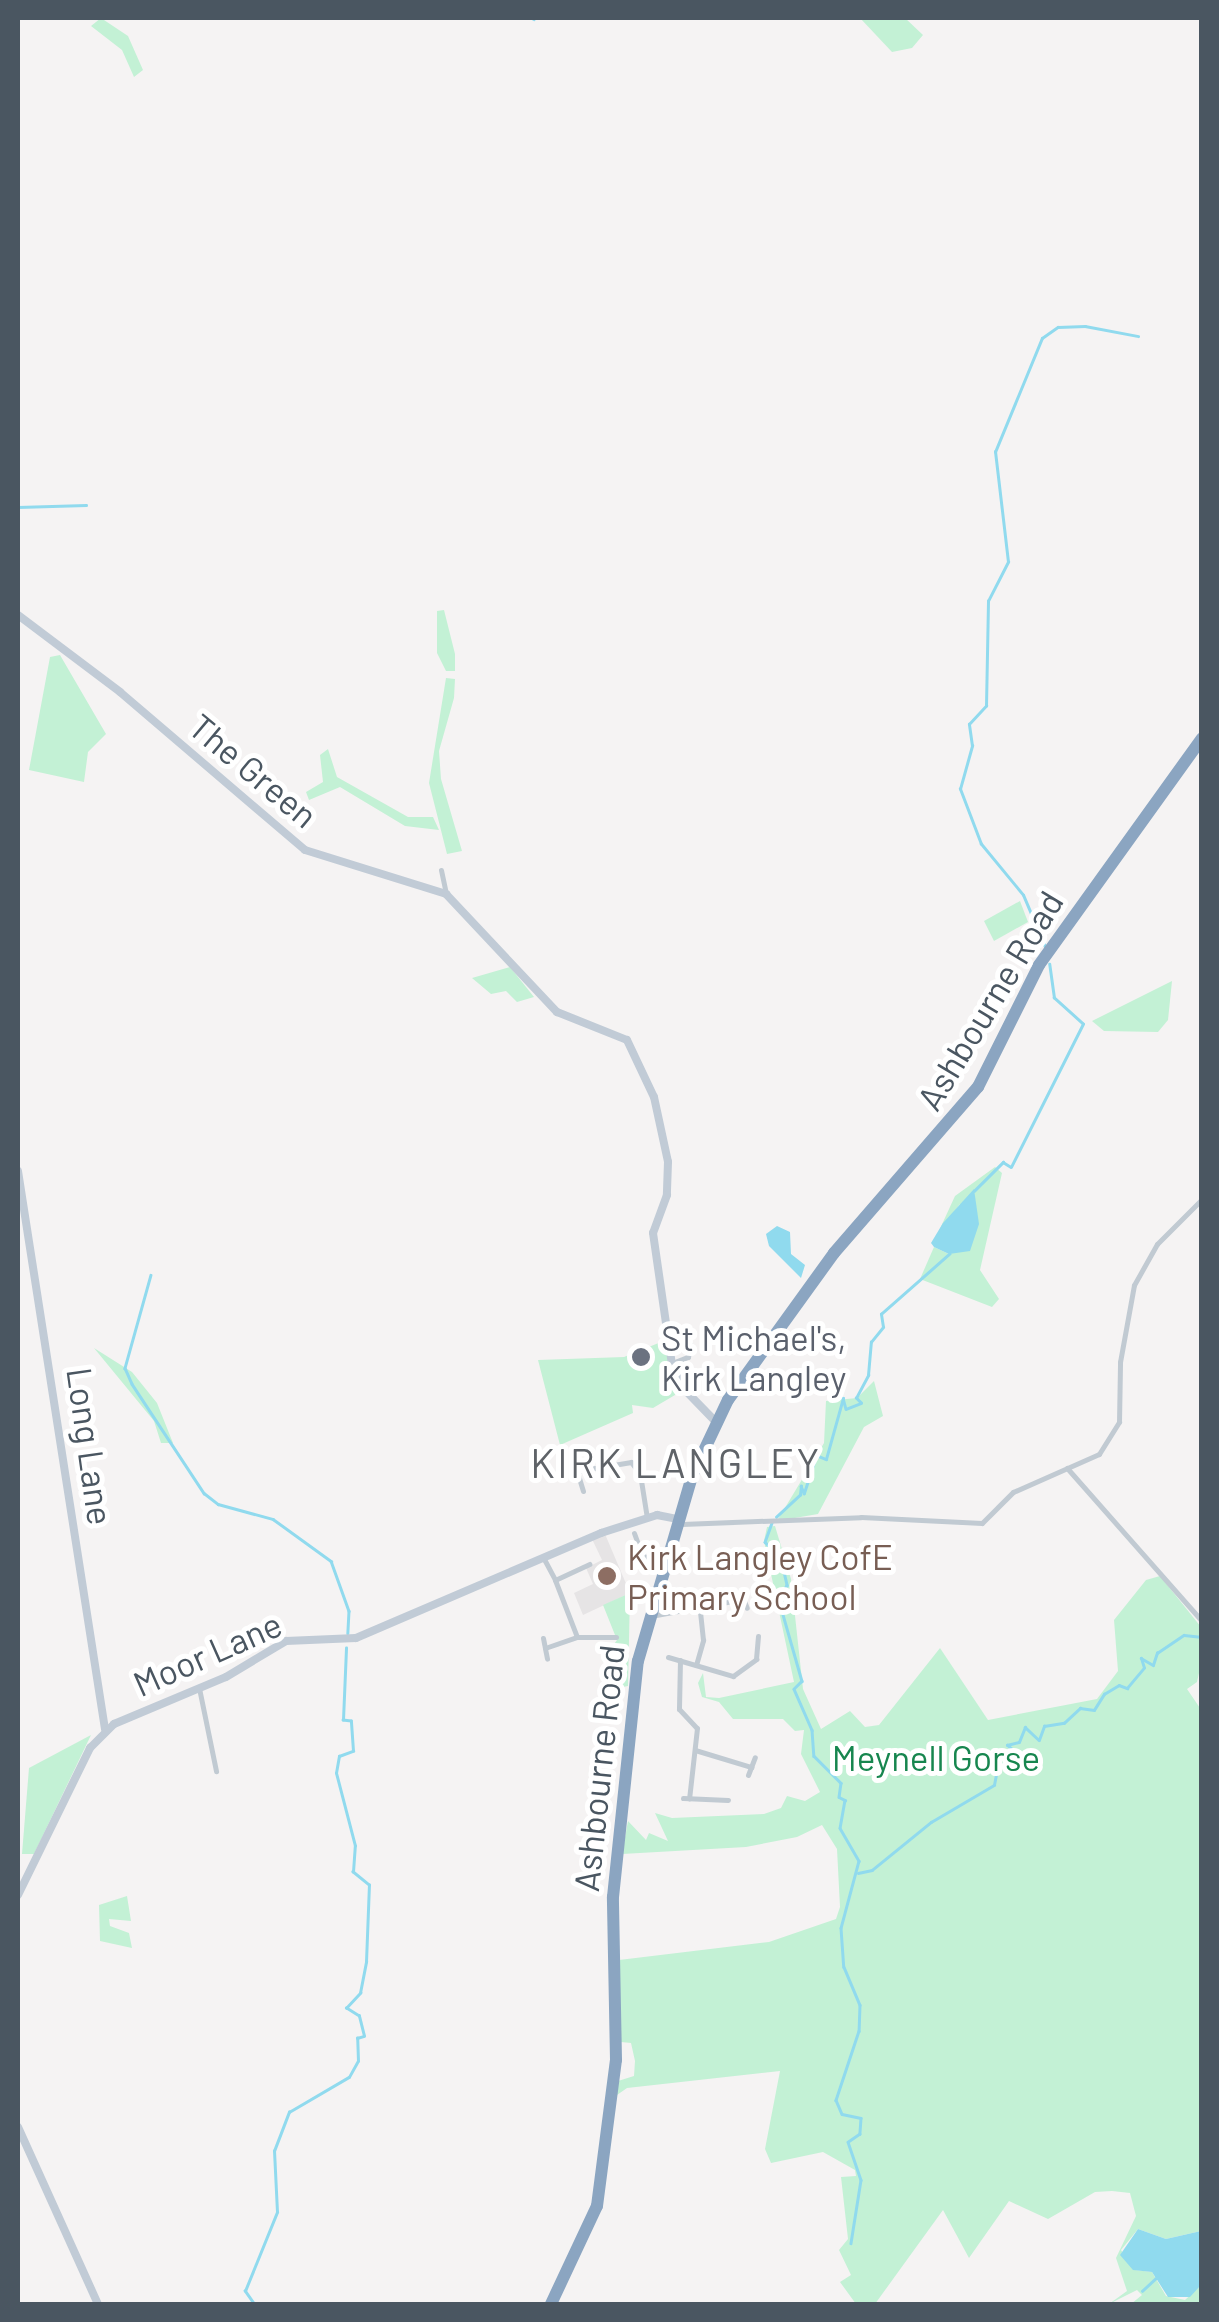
<!DOCTYPE html>
<style>
body{margin:0}
#map{position:relative;width:1219px;height:2322px;overflow:hidden;background:#f5f3f3;font-family:Barlow,sans-serif}
div>[style]{position:absolute}
[style*='--x']{left:calc(var(--x)*1px);top:calc(var(--y)*1px);width:calc(var(--w)*1px);rotate:calc(var(--a)*1deg)}
.education>*{inset:0;background:#e6e4e5}
.green>*{inset:0;background:#c3f1d5}
.water>*{inset:0;background:#90daee}
.stream>*{height:2.5px;margin:-1.25px;padding:0 1.25px;transform-origin:1.25px;border-radius:1.25px;background:#90daee}
.street>*{height:5px;margin:-2.5px;padding:0 2.5px;transform-origin:2.5px;border-radius:2.5px;background:#c1cad2}
.secondary>*{height:8px;margin:-4px;padding:0 4px;transform-origin:4px;border-radius:4px;background:#c1cbd6}
.highway>*{height:12px;margin:-6px;padding:0 6px;transform-origin:6px;border-radius:6px;background:#8ba5c1}
.dots>*{width:28px;height:28px;translate:-50% -50%;box-sizing:border-box;border:5px solid #fff;border-radius:50%}
span{translate:-50% -50%;white-space:nowrap;text-align:center;line-height:1.15;-webkit-text-stroke:10px #fff;paint-order:stroke}
.street-label{font-size:35px;color:#4a5661}
.worship-label{font-size:35px;color:#5b616d}
.left{translate:0 -50%;text-align:left}
.education-label{font-size:35px;color:#785e54}
.park-label{font-size:35px;color:#17864f}
.quarter-label{font-size:40px;color:#5f6368;letter-spacing:2.5px}
.frame{position:absolute;inset:0;border:20px solid #4a5661;pointer-events:none}
</style>
<div id="map">
<div class="education">
<i style="clip-path:polygon(605px 1534px,630px 1593px,583px 1615px,574px 1593px,593px 1584px,586px 1568px,602px 1560px,592px 1539px)"></i>
</div>
<div class="green">
<i style="clip-path:polygon(101px 18px,128px 36px,143px 70px,134px 77px,122px 50px,91px 26px)"></i>
<i style="clip-path:polygon(860px 18px,905px 18px,923px 35px,912px 48px,892px 52px)"></i>
<i style="clip-path:polygon(444px 610px,455px 654px,455px 671px,446px 671px,437px 653px,437px 611px)"></i>
<i style="clip-path:polygon(60px 655px,106px 734px,88px 752px,84px 782px,29px 770px,50px 657px)"></i>
<i style="clip-path:polygon(446px 678px,455px 679px,454px 698px,439px 751px,441px 779px,462px 851px,447px 854px,429px 783px)"></i>
<i style="clip-path:polygon(328px 749px,337px 777px,408px 817px,433px 817px,439px 830px,405px 826px,340px 787px,309px 800px,306px 792px,323px 782px,320px 755px)"></i>
<i style="clip-path:polygon(1020px 901px,1028px 922px,994px 941px,984px 921px)"></i>
<i style="clip-path:polygon(510px 967px,534px 997px,517px 1002px,506px 991px,491px 994px,472px 978px)"></i>
<i style="clip-path:polygon(1172px 981px,1168px 1020px,1158px 1032px,1104px 1031px,1092px 1021px)"></i>
<i style="clip-path:polygon(995px 1167px,1002px 1173px,980px 1270px,999px 1299px,992px 1307px,920px 1279px,934px 1247px,949px 1254px,960px 1204px,938px 1233px,955px 1196px)"></i>
<i style="clip-path:polygon(666px 1340px,679px 1386px,675px 1395px,653px 1408px,632px 1405px,633px 1413px,560px 1445px,538px 1360px,624px 1357px)"></i>
<i style="clip-path:polygon(94px 1348px,132px 1372px,157px 1403px,173px 1443px,161px 1443px,154px 1421px)"></i>
<i style="clip-path:polygon(874px 1381px,883px 1416px,864px 1427px,818px 1514px,777px 1521px,824px 1443px,826px 1401px,857px 1398px)"></i>
<i style="clip-path:polygon(775px 1526px,791px 1579px,803px 1689px,821px 1729px,850px 1711px,865px 1727px,879px 1725px,940px 1648px,988px 1720px,1097px 1699px,1118px 1671px,1114px 1620px,1146px 1580px,1160px 1576px,1201px 1627px,1201px 1664px,1197px 1682px,1187px 1689px,1202px 1711px,1201px 2231px,1166px 2239px,1138px 2229px,1121px 2250px,1135px 2270px,1152px 2272px,1166px 2296px,1185px 2300px,1201px 2285px,1201px 2304px,1131px 2304px,1142px 2295px,1137px 2290px,1109px 2304px,1127px 2291px,1116px 2258px,1136px 2216px,1130px 2193px,1112px 2191px,1095px 2192px,1048px 2219px,1009px 2201px,969px 2258px,943px 2210px,875px 2304px,856px 2304px,840px 2282px,851px 2275px,839px 2250px,848px 2239px,841px 2177px,856px 2176px,855px 2170px,823px 2152px,771px 2163px,765px 2149px,780px 2071px,627px 2088px,617px 2095px,618px 2081px,634px 2076px,635px 2061px,631px 2043px,621px 2042px,619px 1960px,769px 1942px,836px 1919px,840px 1907px,837px 1849px,822px 1825px,797px 1837px,746px 1847px,622px 1854px,628px 1821px,646px 1840px,649px 1833px,668px 1841px,655px 1813px,672px 1818px,764px 1814px,781px 1808px,787px 1796px,805px 1801px,820px 1792px,801px 1754px,804px 1730px,795px 1731px,783px 1719px,733px 1719px,719px 1702px,702px 1697px,698px 1683px,703px 1673px,706px 1697px,719px 1698px,794px 1682px,764px 1541px,767px 1527px)"></i>
<i style="clip-path:polygon(630px 1593px,628px 1686px,618px 1688px,620px 1669px,602px 1661px,617px 1640px,603px 1605px)"></i>
<i style="clip-path:polygon(91px 1735px,34px 1854px,22px 1854px,29px 1768px)"></i>
<i style="clip-path:polygon(127px 1896px,131px 1921px,109px 1919px,110px 1926px,129px 1933px,132px 1948px,100px 1941px,99px 1905px)"></i>
</div>
<div class="water">
<i style="clip-path:polygon(974px 1189px,979px 1224px,970px 1251px,949px 1254px,934px 1247px,931px 1243px,943px 1223px)"></i>
<i style="clip-path:polygon(777px 1226px,790px 1232px,791px 1254px,805px 1265px,801px 1278px,769px 1246px,766px 1234px)"></i>
<i style="clip-path:polygon(1138px 2229px,1166px 2239px,1201px 2231px,1201px 2285px,1190px 2297px,1168px 2297px,1152px 2272px,1133px 2270px,1120px 2255px)"></i>
</div>
<div class="stream">
<i style="--x:532;--y:18;--w:2;--a:27"></i>
<i style="--x:18;--y:507;--w:68;--a:-1.7"></i>
<i style="--x:1045;--y:947;--w:56;--a:-112.9"></i>
<i style="--x:1023;--y:895;--w:66;--a:-129.5"></i>
<i style="--x:981;--y:844;--w:59;--a:-110.9"></i>
<i style="--x:960;--y:789;--w:45;--a:-74.4"></i>
<i style="--x:972;--y:746;--w:22;--a:-98"></i>
<i style="--x:969;--y:724;--w:25;--a:-47"></i>
<i style="--x:986;--y:706;--w:105;--a:-88.9"></i>
<i style="--x:988;--y:601;--w:44;--a:-62.9"></i>
<i style="--x:1008;--y:562;--w:111;--a:-96.7"></i>
<i style="--x:995;--y:452;--w:123;--a:-67.6"></i>
<i style="--x:1042;--y:338;--w:19;--a:-35"></i>
<i style="--x:1058;--y:327;--w:27;--a:-2"></i>
<i style="--x:1085;--y:326;--w:54;--a:10.7"></i>
<i style="--x:974;--y:1191;--w:41;--a:-45"></i>
<i style="--x:1003;--y:1162;--w:9;--a:32"></i>
<i style="--x:1011;--y:1167;--w:160;--a:-63.3"></i>
<i style="--x:1083;--y:1024;--w:39;--a:-138"></i>
<i style="--x:1054;--y:998;--w:34;--a:-98"></i>
<i style="--x:151;--y:1275;--w:97;--a:105.6"></i>
<i style="--x:125;--y:1368;--w:17;--a:66"></i>
<i style="--x:132;--y:1384;--w:131;--a:56.6"></i>
<i style="--x:204;--y:1493;--w:18;--a:38"></i>
<i style="--x:218;--y:1504;--w:57;--a:15.3"></i>
<i style="--x:273;--y:1519;--w:72;--a:35.9"></i>
<i style="--x:331;--y:1561;--w:53;--a:70.2"></i>
<i style="--x:349;--y:1611;--w:22;--a:93"></i>
<i style="--x:776;--y:1517;--w:33;--a:-43"></i>
<i style="--x:800;--y:1495;--w:9;--a:-84"></i>
<i style="--x:801;--y:1486;--w:8;--a:67"></i>
<i style="--x:804;--y:1493;--w:40;--a:-72"></i>
<i style="--x:816;--y:1455;--w:11;--a:22"></i>
<i style="--x:826;--y:1459;--w:63;--a:-74.4"></i>
<i style="--x:843;--y:1398;--w:11;--a:75"></i>
<i style="--x:846;--y:1409;--w:16;--a:-22"></i>
<i style="--x:861;--y:1403;--w:7;--a:-135"></i>
<i style="--x:856;--y:1398;--w:26;--a:-62"></i>
<i style="--x:868;--y:1375;--w:33;--a:-85"></i>
<i style="--x:871;--y:1342;--w:19;--a:-51"></i>
<i style="--x:883;--y:1327;--w:13;--a:-99"></i>
<i style="--x:881;--y:1314;--w:91;--a:-41.4"></i>
<i style="--x:772;--y:1523;--w:20;--a:110"></i>
<i style="--x:765;--y:1542;--w:13;--a:45"></i>
<i style="--x:774;--y:1551;--w:11;--a:95"></i>
<i style="--x:773;--y:1562;--w:9;--a:6"></i>
<i style="--x:782;--y:1563;--w:23;--a:77"></i>
<i style="--x:787;--y:1585;--w:20;--a:117"></i>
<i style="--x:778;--y:1603;--w:13;--a:18"></i>
<i style="--x:790;--y:1607;--w:9;--a:153"></i>
<i style="--x:782;--y:1611;--w:73;--a:74.1"></i>
<i style="--x:802;--y:1681;--w:11;--a:135"></i>
<i style="--x:794;--y:1689;--w:45;--a:66.3"></i>
<i style="--x:812;--y:1730;--w:26;--a:86"></i>
<i style="--x:814;--y:1756;--w:38;--a:45"></i>
<i style="--x:841;--y:1783;--w:14;--a:98"></i>
<i style="--x:839;--y:1797;--w:7;--a:27"></i>
<i style="--x:845;--y:1800;--w:28;--a:100"></i>
<i style="--x:840;--y:1828;--w:38;--a:60"></i>
<i style="--x:859;--y:1861;--w:69;--a:105"></i>
<i style="--x:841;--y:1928;--w:39;--a:86"></i>
<i style="--x:844;--y:1967;--w:41;--a:67.2"></i>
<i style="--x:860;--y:2005;--w:26;--a:92"></i>
<i style="--x:859;--y:2031;--w:73;--a:108.4"></i>
<i style="--x:836;--y:2100;--w:15;--a:67"></i>
<i style="--x:842;--y:2114;--w:19;--a:12"></i>
<i style="--x:861;--y:2118;--w:16;--a:94"></i>
<i style="--x:860;--y:2134;--w:14;--a:146"></i>
<i style="--x:848;--y:2142;--w:40;--a:71.1"></i>
<i style="--x:861;--y:2180;--w:64;--a:99"></i>
<i style="--x:858;--y:1873;--w:14;--a:-12"></i>
<i style="--x:872;--y:1870;--w:76;--a:-39.1"></i>
<i style="--x:931;--y:1822;--w:73;--a:-30.4"></i>
<i style="--x:994;--y:1785;--w:21;--a:-79"></i>
<i style="--x:998;--y:1764;--w:10;--a:6"></i>
<i style="--x:1008;--y:1765;--w:14;--a:-51"></i>
<i style="--x:1017;--y:1754;--w:13;--a:-138"></i>
<i style="--x:1007;--y:1745;--w:12;--a:-14"></i>
<i style="--x:1019;--y:1742;--w:16;--a:-68"></i>
<i style="--x:1025;--y:1727;--w:19;--a:43"></i>
<i style="--x:1039;--y:1740;--w:15;--a:-70"></i>
<i style="--x:1044;--y:1726;--w:20;--a:-9"></i>
<i style="--x:1064;--y:1723;--w:22;--a:-43"></i>
<i style="--x:1080;--y:1708;--w:14;--a:8"></i>
<i style="--x:1094;--y:1710;--w:19;--a:-58"></i>
<i style="--x:1104;--y:1694;--w:17;--a:-31"></i>
<i style="--x:1119;--y:1685;--w:9;--a:21"></i>
<i style="--x:1127;--y:1688;--w:26;--a:-50"></i>
<i style="--x:1144;--y:1668;--w:10;--a:-107"></i>
<i style="--x:1141;--y:1658;--w:14;--a:30"></i>
<i style="--x:1153;--y:1665;--w:13;--a:-72"></i>
<i style="--x:1157;--y:1653;--w:32;--a:-34"></i>
<i style="--x:1184;--y:1635;--w:18;--a:6"></i>
<i style="--x:1142;--y:2291;--w:22;--a:-43"></i>
<i style="--x:254;--y:2304;--w:16;--a:-125"></i>
<i style="--x:245;--y:2291;--w:85;--a:-67.9"></i>
<i style="--x:277;--y:2212;--w:61;--a:-92.8"></i>
<i style="--x:274;--y:2151;--w:42;--a:-69"></i>
<i style="--x:289;--y:2112;--w:69;--a:-30.3"></i>
<i style="--x:349;--y:2077;--w:18;--a:-61"></i>
<i style="--x:358;--y:2061;--w:23;--a:-92"></i>
<i style="--x:357;--y:2038;--w:7;--a:-16"></i>
<i style="--x:364;--y:2036;--w:21;--a:-104"></i>
<i style="--x:359;--y:2016;--w:15;--a:-148"></i>
<i style="--x:346;--y:2008;--w:21;--a:-47"></i>
<i style="--x:360;--y:1993;--w:32;--a:-79"></i>
<i style="--x:366;--y:1962;--w:77;--a:-87.8"></i>
<i style="--x:369;--y:1885;--w:21;--a:-141"></i>
<i style="--x:353;--y:1872;--w:26;--a:-86"></i>
<i style="--x:355;--y:1846;--w:75;--a:-104.6"></i>
<i style="--x:336;--y:1773;--w:17;--a:-80"></i>
<i style="--x:339;--y:1756;--w:15;--a:-20"></i>
<i style="--x:353;--y:1751;--w:30;--a:-94"></i>
<i style="--x:351;--y:1721;--w:8;--a:-173"></i>
<i style="--x:343;--y:1720;--w:72;--a:-87.6"></i>
</div>
<div class="street">
<i style="--x:441;--y:870;--w:25;--a:78"></i>
<i style="--x:672;--y:1363;--w:17;--a:-21"></i>
<i style="--x:688;--y:1357;--w:13;--a:-81"></i>
<i style="--x:1067;--y:1468;--w:204;--a:48.6"></i>
<i style="--x:583;--y:1491;--w:21;--a:-107"></i>
<i style="--x:577;--y:1471;--w:55;--a:-9.5"></i>
<i style="--x:631;--y:1462;--w:15;--a:53"></i>
<i style="--x:640;--y:1474;--w:45;--a:81"></i>
<i style="--x:682;--y:1524;--w:179;--a:-2.2"></i>
<i style="--x:861;--y:1517;--w:121;--a:2.8"></i>
<i style="--x:982;--y:1523;--w:44;--a:-45"></i>
<i style="--x:1013;--y:1492;--w:94;--a:-23.8"></i>
<i style="--x:1099;--y:1454;--w:38;--a:-58"></i>
<i style="--x:1119;--y:1422;--w:60;--a:-89"></i>
<i style="--x:1120;--y:1362;--w:78;--a:-79.7"></i>
<i style="--x:1134;--y:1285;--w:47;--a:-60.7"></i>
<i style="--x:1157;--y:1244;--w:64;--a:-45"></i>
<i style="--x:634;--y:1533;--w:23;--a:70"></i>
<i style="--x:642;--y:1555;--w:22;--a:27"></i>
<i style="--x:544;--y:1559;--w:24;--a:62"></i>
<i style="--x:555;--y:1580;--w:38;--a:-25"></i>
<i style="--x:555;--y:1580;--w:61;--a:68.9"></i>
<i style="--x:577;--y:1637;--w:39;--a:0"></i>
<i style="--x:740;--y:1591;--w:18;--a:68"></i>
<i style="--x:656;--y:1615;--w:89;--a:-10.3"></i>
<i style="--x:543;--y:1638;--w:21;--a:79"></i>
<i style="--x:545;--y:1648;--w:34;--a:-19"></i>
<i style="--x:668;--y:1657;--w:68;--a:16.3"></i>
<i style="--x:733;--y:1676;--w:29;--a:-36"></i>
<i style="--x:756;--y:1659;--w:23;--a:-85"></i>
<i style="--x:680;--y:1660;--w:49;--a:91.2"></i>
<i style="--x:679;--y:1709;--w:26;--a:47"></i>
<i style="--x:697;--y:1728;--w:71;--a:96.4"></i>
<i style="--x:696;--y:1665;--w:26;--a:-74"></i>
<i style="--x:703;--y:1640;--w:29;--a:-96"></i>
<i style="--x:199;--y:1688;--w:85;--a:78.4"></i>
<i style="--x:695;--y:1750;--w:59;--a:16.9"></i>
<i style="--x:748;--y:1775;--w:19;--a:-69"></i>
<i style="--x:683;--y:1798;--w:45;--a:2.5"></i>
</div>
<div class="secondary">
<i style="--x:18;--y:615;--w:128;--a:37"></i>
<i style="--x:120;--y:692;--w:243;--a:40.5"></i>
<i style="--x:305;--y:850;--w:148;--a:17.3"></i>
<i style="--x:446;--y:894;--w:162;--a:46.8"></i>
<i style="--x:557;--y:1012;--w:75;--a:21.8"></i>
<i style="--x:627;--y:1040;--w:63;--a:64.7"></i>
<i style="--x:654;--y:1097;--w:66;--a:77.8"></i>
<i style="--x:668;--y:1162;--w:33;--a:92"></i>
<i style="--x:667;--y:1195;--w:40;--a:110.2"></i>
<i style="--x:653;--y:1233;--w:133;--a:81.8"></i>
<i style="--x:672;--y:1365;--w:24;--a:66"></i>
<i style="--x:682;--y:1387;--w:50;--a:45.8"></i>
<i style="--x:18;--y:1171;--w:565;--a:81.14"></i>
<i style="--x:18;--y:1895;--w:164;--a:-63.9"></i>
<i style="--x:90;--y:1748;--w:34;--a:-45"></i>
<i style="--x:114;--y:1724;--w:121;--a:-22.8"></i>
<i style="--x:226;--y:1677;--w:70;--a:-31"></i>
<i style="--x:286;--y:1641;--w:70;--a:-2.5"></i>
<i style="--x:356;--y:1638;--w:267;--a:-23.2"></i>
<i style="--x:601;--y:1533;--w:59;--a:-17.8"></i>
<i style="--x:657;--y:1515;--w:20;--a:11"></i>
<i style="--x:18;--y:2127;--w:194;--a:65.7"></i>
</div>
<div class="highway">
<i style="--x:551;--y:2304;--w:108;--a:-64.9"></i>
<i style="--x:597;--y:2206;--w:147;--a:-82.6"></i>
<i style="--x:616;--y:2060;--w:163;--a:-91.1"></i>
<i style="--x:613;--y:1897;--w:237;--a:-84"></i>
<i style="--x:638;--y:1661;--w:193;--a:-73.7"></i>
<i style="--x:692;--y:1476;--w:84;--a:-64.7"></i>
<i style="--x:728;--y:1400;--w:181;--a:-54.2"></i>
<i style="--x:834;--y:1253;--w:220;--a:-49.1"></i>
<i style="--x:978;--y:1087;--w:136;--a:-63.4"></i>
<i style="--x:1039;--y:965;--w:279;--a:-54.3"></i>
</div>
<div class="dots">
<i style="left:641px;top:1357px;background:#6b7280"></i>
<i style="left:607px;top:1576px;background:#8d6e63"></i>
</div>
<div class="street-label">
<span style="left:254px;top:770px;rotate:40deg">The Green</span>
<span style="left:989px;top:1000px;rotate:-59deg">Ashbourne Road</span>
<span style="left:91px;top:1446px;rotate:82deg">Long Lane</span>
<span style="left:207px;top:1653px;rotate:-24deg">Moor Lane</span>
<span style="left:598px;top:1768px;rotate:-84deg">Ashbourne Road</span>
</div>
<div class="worship-label">
<span class="left" style="left:661px;top:1357px">St Michael's,<br>Kirk Langley</span>
</div>
<div class="education-label">
<span class="left" style="left:627px;top:1576px">Kirk Langley CofE<br>Primary School</span>
</div>
<div class="park-label">
<span style="left:936px;top:1757px">Meynell Gorse</span>
</div>
<div class="quarter-label">
<span style="left:676px;top:1462px">KIRK LANGLEY</span>
</div>
<div class="frame"></div>
</div>
